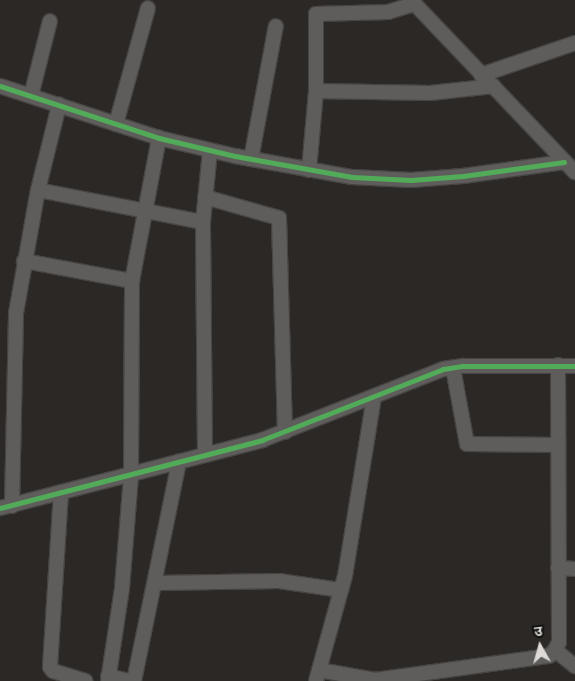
<!DOCTYPE html>
<meta charset="utf-8">
<style>
body{margin:0}
#map{position:relative;width:575px;height:681px;overflow:hidden;background:#2b2826;font-family:"Source Serif 4","Noto Sans Devanagari",serif}
div>[style]{position:absolute}
[style*='--x']{left:calc(var(--x)*1px);top:calc(var(--y)*1px);width:calc(var(--w)*1px);rotate:calc(var(--a)*1deg)}
.roads{filter:drop-shadow(1px 0 #474544) drop-shadow(-1px 0 #474544) drop-shadow(0 1px #474544) drop-shadow(0 -1px #474544)}
.street>*{height:14px;margin:-7px;padding:0 7px;transform-origin:7px;border-radius:7px;background:#5f5d5b}
.cycleway>*{height:5px;margin:-2.5px;padding:0 2.5px;transform-origin:2.5px;border-radius:2.5px;background:#51ab58}
span{translate:-50% -50%;white-space:nowrap;text-align:center;line-height:1.15;-webkit-text-stroke:4.5px #13110f;paint-order:stroke}
.north{position:absolute;left:515px;top:621px;width:50px;height:50px;-webkit-text-stroke:4px #13110f;paint-order:stroke;rotate:353deg;font-size:14px;font-weight:700;line-height:20px;text-align:center;color:#dddad7}
.north::after{content:'';display:block;margin:auto;width:18px;height:22px;background:#dddad7;clip-path:polygon(50% 0,100% 100%,50% 72%,0 100%)}
</style>
<div id="map">
<div class="roads">
<div class="street">
<i style="--x:411;--y:0;--w:238;--a:46.4"></i>
<i style="--x:481;--y:75;--w:99;--a:-18.8"></i>
<i style="--x:0;--y:86;--w:167;--a:18.1"></i>
<i style="--x:159;--y:138;--w:78;--a:13.3"></i>
<i style="--x:235;--y:156;--w:119;--a:10.2"></i>
<i style="--x:352;--y:177;--w:59;--a:2.9"></i>
<i style="--x:411;--y:180;--w:52;--a:-4.4"></i>
<i style="--x:463;--y:176;--w:102;--a:-7.9"></i>
<i style="--x:316;--y:91;--w:114;--a:1"></i>
<i style="--x:430;--y:93;--w:64;--a:-6.2"></i>
<i style="--x:31;--y:96;--w:77;--a:-75.8"></i>
<i style="--x:116;--y:124;--w:120;--a:-74.6"></i>
<i style="--x:251;--y:159;--w:135;--a:-79.4"></i>
<i style="--x:309;--y:170;--w:79;--a:-84.9"></i>
<i style="--x:316;--y:91;--w:77;--a:-90"></i>
<i style="--x:316;--y:14;--w:72;--a:-1.6"></i>
<i style="--x:388;--y:12;--w:28;--a:-17"></i>
<i style="--x:38;--y:190;--w:168;--a:11"></i>
<i style="--x:205;--y:197;--w:77;--a:15.8"></i>
<i style="--x:279;--y:218;--w:214;--a:88.4"></i>
<i style="--x:24;--y:261;--w:110;--a:10.5"></i>
<i style="--x:453;--y:368;--w:77;--a:79.6"></i>
<i style="--x:467;--y:444;--w:91;--a:0.6"></i>
<i style="--x:205;--y:455;--w:233;--a:-90.5"></i>
<i style="--x:203;--y:222;--w:72;--a:-84.4"></i>
<i style="--x:61;--y:492;--w:175;--a:93.6"></i>
<i style="--x:50;--y:667;--w:5;--a:53"></i>
<i style="--x:53;--y:671;--w:34;--a:17"></i>
<i style="--x:12;--y:506;--w:193;--a:-88.8"></i>
<i style="--x:16;--y:313;--w:125;--a:-79.9"></i>
<i style="--x:38;--y:190;--w:88;--a:-76.1"></i>
<i style="--x:0;--y:508;--w:271;--a:-14.5"></i>
<i style="--x:262;--y:440;--w:194;--a:-21.4"></i>
<i style="--x:443;--y:369;--w:20;--a:-9"></i>
<i style="--x:463;--y:366;--w:112;--a:0"></i>
<i style="--x:558;--y:568;--w:17;--a:3"></i>
<i style="--x:156;--y:583;--w:123;--a:-0.9"></i>
<i style="--x:279;--y:581;--w:63;--a:8.3"></i>
<i style="--x:555;--y:650;--w:26;--a:39"></i>
<i style="--x:319;--y:670;--w:57;--a:10.1"></i>
<i style="--x:375;--y:680;--w:176;--a:-7.9"></i>
<i style="--x:549;--y:656;--w:8;--a:-45"></i>
<i style="--x:555;--y:650;--w:9;--a:-63"></i>
<i style="--x:559;--y:642;--w:277;--a:-90.2"></i>
<i style="--x:108;--y:676;--w:22;--a:13"></i>
<i style="--x:108;--y:681;--w:94;--a:-81.4"></i>
<i style="--x:122;--y:588;--w:113;--a:-85.4"></i>
<i style="--x:131;--y:475;--w:194;--a:-89.7"></i>
<i style="--x:132;--y:281;--w:146;--a:-79.3"></i>
<i style="--x:134;--y:681;--w:224;--a:-78.4"></i>
<i style="--x:316;--y:681;--w:109;--a:-74.6"></i>
<i style="--x:345;--y:576;--w:182;--a:-80.8"></i>
</div>
</div>
<div class="cycleway">
<i style="--x:0;--y:86;--w:167;--a:18.1"></i>
<i style="--x:159;--y:138;--w:78;--a:13.3"></i>
<i style="--x:235;--y:156;--w:119;--a:10.2"></i>
<i style="--x:352;--y:177;--w:59;--a:2.9"></i>
<i style="--x:411;--y:180;--w:52;--a:-4.4"></i>
<i style="--x:463;--y:176;--w:102;--a:-7.9"></i>
<i style="--x:0;--y:508;--w:271;--a:-14.5"></i>
<i style="--x:262;--y:440;--w:194;--a:-21.4"></i>
<i style="--x:443;--y:369;--w:20;--a:-9"></i>
<i style="--x:463;--y:366;--w:112;--a:0"></i>
</div>
<div class="north">उ</div>
</div>
